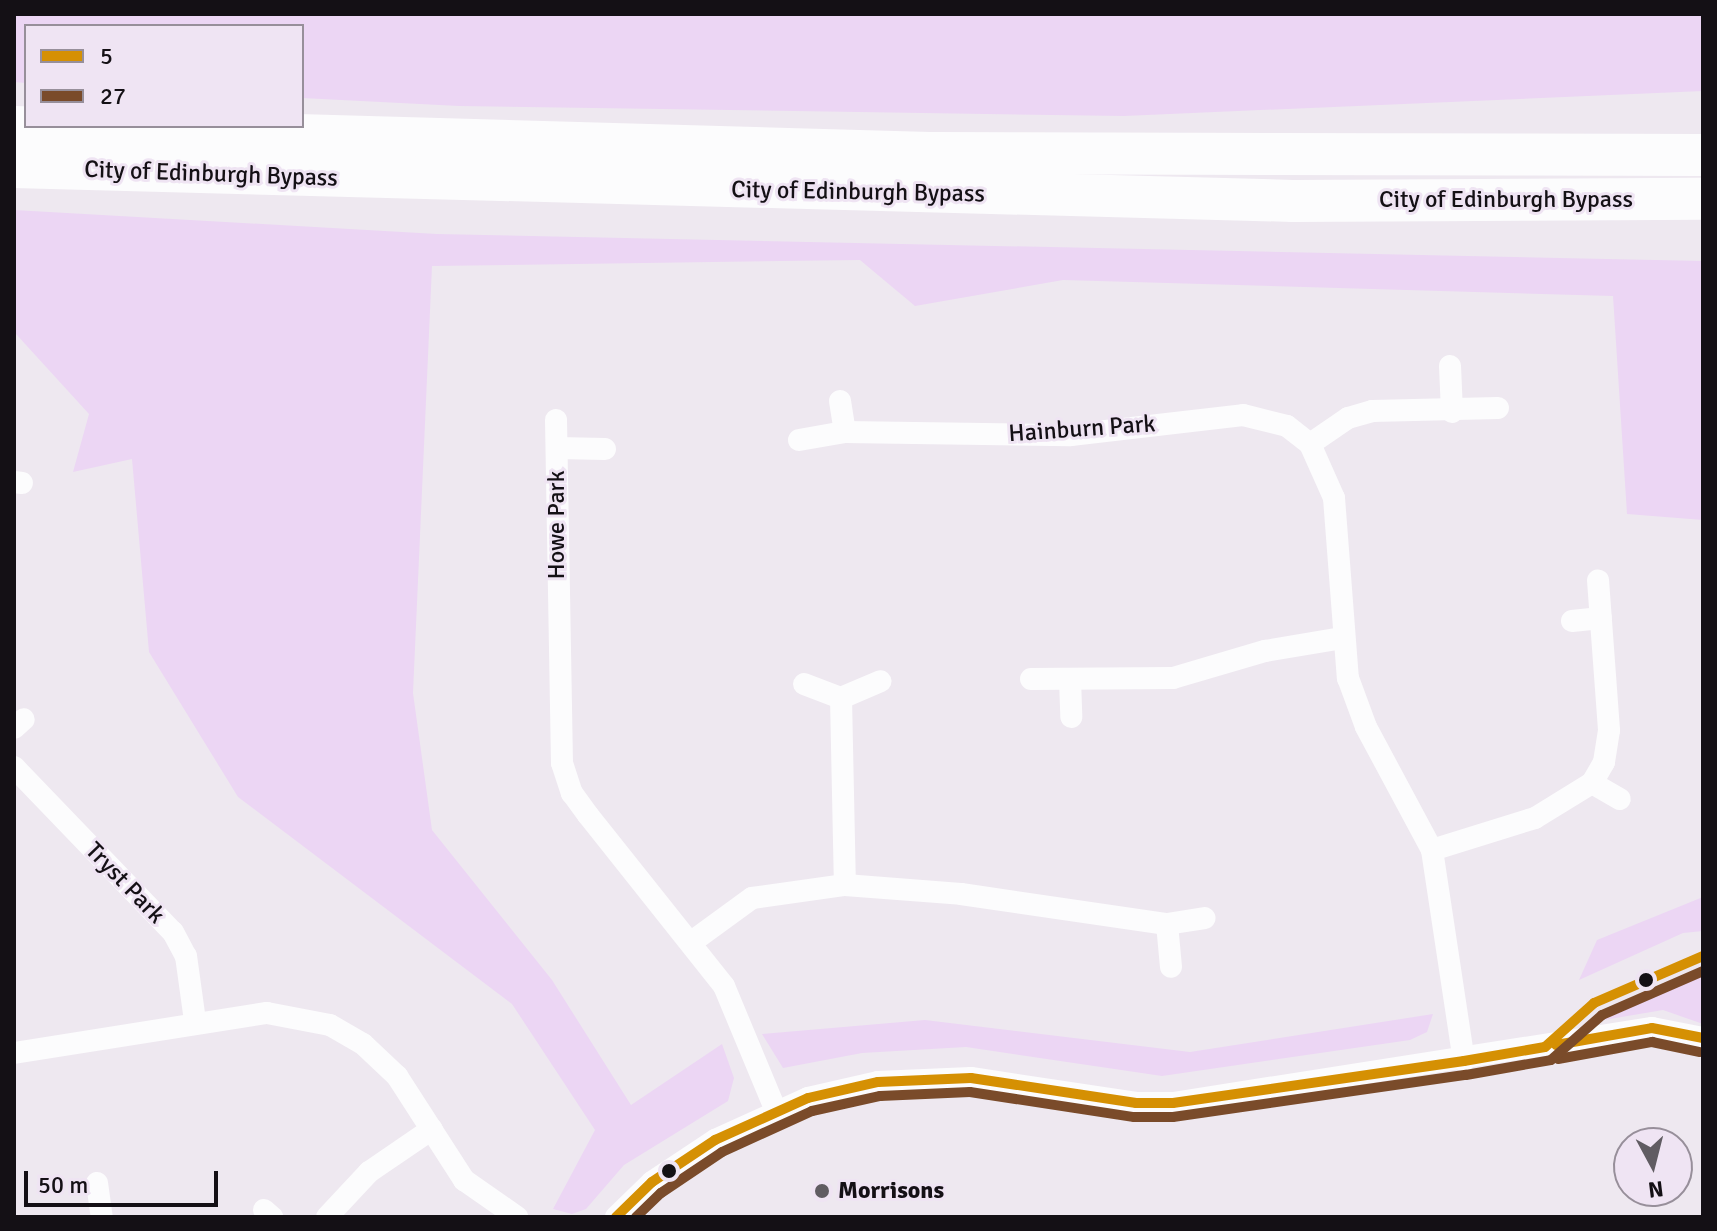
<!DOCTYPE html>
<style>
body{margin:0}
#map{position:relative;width:1717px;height:1231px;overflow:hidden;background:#eee8f0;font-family:Signika,sans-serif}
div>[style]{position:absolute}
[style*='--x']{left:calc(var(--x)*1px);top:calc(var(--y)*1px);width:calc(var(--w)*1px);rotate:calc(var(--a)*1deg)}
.green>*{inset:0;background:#ecd6f4}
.street>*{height:22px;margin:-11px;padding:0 11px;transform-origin:11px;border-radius:11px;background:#fcfcfd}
.highway>*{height:42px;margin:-21px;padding:0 21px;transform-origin:21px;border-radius:21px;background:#fcfcfd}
.bus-1>*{height:10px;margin:-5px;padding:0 5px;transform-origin:5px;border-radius:5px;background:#d59003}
.bus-2>*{height:10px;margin:-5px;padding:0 5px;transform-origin:5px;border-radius:5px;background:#7a4b2a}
.dots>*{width:22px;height:22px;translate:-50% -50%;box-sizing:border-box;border:4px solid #efe4f3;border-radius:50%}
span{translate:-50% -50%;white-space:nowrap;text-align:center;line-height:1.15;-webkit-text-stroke:6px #efe4f3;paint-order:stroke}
.street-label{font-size:24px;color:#141015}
.poi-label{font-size:24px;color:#141015;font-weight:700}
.left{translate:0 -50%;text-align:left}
.frame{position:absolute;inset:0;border:16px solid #141015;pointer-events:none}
.legend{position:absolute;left:24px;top:24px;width:280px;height:104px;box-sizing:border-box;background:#efe4f3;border:2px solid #978f9a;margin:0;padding:10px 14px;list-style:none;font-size:24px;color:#141015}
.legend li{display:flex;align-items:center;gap:16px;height:40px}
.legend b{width:40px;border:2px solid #978f9a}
.north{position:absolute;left:1613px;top:1127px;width:80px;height:80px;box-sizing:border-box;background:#efe4f3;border:2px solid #978f9a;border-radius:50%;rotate:173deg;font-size:22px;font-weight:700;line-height:32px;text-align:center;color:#141015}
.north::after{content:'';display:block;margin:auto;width:28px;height:36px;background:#605c62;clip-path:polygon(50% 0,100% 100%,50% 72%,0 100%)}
.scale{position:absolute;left:24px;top:1171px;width:194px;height:36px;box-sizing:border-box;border:4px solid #141015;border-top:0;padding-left:10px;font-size:24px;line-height:28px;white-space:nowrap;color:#141015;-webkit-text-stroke:6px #efe4f3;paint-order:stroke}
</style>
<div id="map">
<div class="green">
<i style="clip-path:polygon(14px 14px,1703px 14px,1703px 91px,1124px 116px,459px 106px,302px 98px,302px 26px,26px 26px,26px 83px,14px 82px)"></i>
<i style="clip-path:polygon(14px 210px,437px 234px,1703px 261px,1703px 520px,1627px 514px,1613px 296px,1063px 280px,915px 306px,860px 260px,432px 266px,413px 693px,432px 830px,552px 980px,631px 1105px,722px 1044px,734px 1078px,728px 1101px,624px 1165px,586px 1209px,572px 1214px,553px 1209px,595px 1130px,512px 1004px,238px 797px,149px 652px,132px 459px,73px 472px,89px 414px,16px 334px)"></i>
<i style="clip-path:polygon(1703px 897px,1703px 931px,1683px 933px,1579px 980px,1597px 940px)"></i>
<i style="clip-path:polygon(1696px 972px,1703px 972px,1703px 1024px,1663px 1010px,1598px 1021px)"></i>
<i style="clip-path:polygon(1433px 1014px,1427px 1032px,1410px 1040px,1162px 1076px,966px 1047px,862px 1053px,783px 1068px,762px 1034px,925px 1020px,1190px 1052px)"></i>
</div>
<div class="street">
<i style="--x:1450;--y:366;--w:46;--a:87.5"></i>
<i style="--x:840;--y:401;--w:31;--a:81"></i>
<i style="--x:556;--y:420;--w:343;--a:89"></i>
<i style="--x:562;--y:763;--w:32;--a:72"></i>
<i style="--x:572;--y:793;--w:27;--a:54"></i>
<i style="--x:588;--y:815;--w:218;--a:51.5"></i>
<i style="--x:724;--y:986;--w:135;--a:67.4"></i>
<i style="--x:799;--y:440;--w:47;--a:-9.9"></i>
<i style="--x:845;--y:432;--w:226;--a:0.8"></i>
<i style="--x:1071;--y:435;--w:173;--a:-6.6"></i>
<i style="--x:1243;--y:415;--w:45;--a:14"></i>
<i style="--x:1287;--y:426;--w:29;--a:38"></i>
<i style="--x:1310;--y:444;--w:59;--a:66"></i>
<i style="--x:1334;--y:498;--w:181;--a:85.6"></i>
<i style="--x:1348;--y:678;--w:52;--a:69.8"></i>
<i style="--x:1366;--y:727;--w:140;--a:61.8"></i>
<i style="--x:1432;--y:850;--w:213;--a:81.4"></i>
<i style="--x:1310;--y:444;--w:46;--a:-34.4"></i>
<i style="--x:1348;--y:418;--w:25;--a:-16"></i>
<i style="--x:1372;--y:411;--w:126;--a:-1.4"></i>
<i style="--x:557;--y:448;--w:48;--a:1.2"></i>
<i style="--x:14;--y:482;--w:8;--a:7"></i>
<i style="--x:1572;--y:621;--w:29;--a:-6"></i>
<i style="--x:1031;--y:679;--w:142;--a:-0.4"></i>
<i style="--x:1173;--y:678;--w:96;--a:-16.4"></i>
<i style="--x:1265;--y:651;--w:79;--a:-9.5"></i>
<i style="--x:1070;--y:679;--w:38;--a:88"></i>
<i style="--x:804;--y:684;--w:40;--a:21"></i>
<i style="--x:841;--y:698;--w:43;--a:-23"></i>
<i style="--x:841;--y:698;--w:187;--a:88.8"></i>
<i style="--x:14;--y:728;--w:13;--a:-42"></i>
<i style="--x:14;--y:767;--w:229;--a:46.1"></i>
<i style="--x:173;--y:932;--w:27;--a:62"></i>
<i style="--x:186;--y:956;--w:66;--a:82.1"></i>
<i style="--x:1592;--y:783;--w:32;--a:30"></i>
<i style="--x:1432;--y:850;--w:108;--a:-17.3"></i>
<i style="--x:1535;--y:818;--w:67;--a:-31.6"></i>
<i style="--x:1592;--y:783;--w:24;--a:-60"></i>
<i style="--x:1604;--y:762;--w:32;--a:-81"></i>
<i style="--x:1609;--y:730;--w:150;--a:-94.2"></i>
<i style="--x:1167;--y:924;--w:43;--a:84.7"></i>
<i style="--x:693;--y:941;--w:73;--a:-36.1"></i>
<i style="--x:752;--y:898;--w:94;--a:-8"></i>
<i style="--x:845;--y:885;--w:116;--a:4.4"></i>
<i style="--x:961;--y:894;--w:208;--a:8.3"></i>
<i style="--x:1167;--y:924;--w:38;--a:-9"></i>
<i style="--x:14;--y:1053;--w:256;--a:-9"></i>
<i style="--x:267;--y:1013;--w:64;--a:10.8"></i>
<i style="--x:330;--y:1025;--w:38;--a:30"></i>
<i style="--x:363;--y:1044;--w:47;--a:43.3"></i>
<i style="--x:397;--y:1076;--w:124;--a:57.2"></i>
<i style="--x:464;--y:1180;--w:65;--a:34.9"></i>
<i style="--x:97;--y:1183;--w:34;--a:82"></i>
<i style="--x:264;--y:1210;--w:11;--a:41"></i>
<i style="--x:327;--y:1217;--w:62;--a:-47"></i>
<i style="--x:369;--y:1172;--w:76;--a:-34.3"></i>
<i style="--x:616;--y:1217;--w:50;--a:-44.2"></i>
<i style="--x:652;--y:1182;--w:76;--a:-33.7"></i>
<i style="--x:715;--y:1140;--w:102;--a:-24.3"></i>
<i style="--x:808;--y:1098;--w:72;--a:-12.9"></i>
<i style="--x:878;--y:1082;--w:93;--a:-2.5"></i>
<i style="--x:971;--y:1078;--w:167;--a:8.6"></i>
<i style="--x:1136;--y:1103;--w:37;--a:0"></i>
<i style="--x:1173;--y:1103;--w:485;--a:-8.9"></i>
<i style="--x:1652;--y:1028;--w:52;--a:11.1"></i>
</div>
<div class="highway">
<i style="--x:14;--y:127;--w:916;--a:1.63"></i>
<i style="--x:930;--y:153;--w:773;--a:0.15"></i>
<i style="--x:14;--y:167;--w:1279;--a:1.52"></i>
<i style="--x:1293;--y:201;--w:410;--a:-0.3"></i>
</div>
<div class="bus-1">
<i style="--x:1556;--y:1045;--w:97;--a:-10"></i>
<i style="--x:1652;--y:1028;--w:52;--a:11.1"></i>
<i style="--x:616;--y:1217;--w:50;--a:-44.2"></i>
<i style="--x:652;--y:1182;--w:76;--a:-33.7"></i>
<i style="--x:715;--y:1140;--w:102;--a:-24.3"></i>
<i style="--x:808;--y:1098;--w:72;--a:-12.9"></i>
<i style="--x:878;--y:1082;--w:93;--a:-2.5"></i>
<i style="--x:971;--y:1078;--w:167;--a:8.6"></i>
<i style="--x:1136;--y:1103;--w:37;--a:0"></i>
<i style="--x:1173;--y:1103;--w:294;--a:-8.2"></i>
<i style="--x:1464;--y:1061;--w:82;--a:-9.8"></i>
<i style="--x:1545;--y:1047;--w:66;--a:-41.9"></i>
<i style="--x:1594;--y:1003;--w:119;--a:-23.3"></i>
</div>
<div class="bus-2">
<i style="--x:1558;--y:1059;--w:96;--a:-10.3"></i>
<i style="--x:1652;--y:1042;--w:49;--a:11.8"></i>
<i style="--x:636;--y:1217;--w:35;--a:-44"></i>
<i style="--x:661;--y:1193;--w:73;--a:-33.9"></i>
<i style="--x:722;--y:1152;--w:99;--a:-24.5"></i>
<i style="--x:812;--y:1111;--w:70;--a:-12.4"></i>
<i style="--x:880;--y:1096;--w:90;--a:-2.5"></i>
<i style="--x:970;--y:1092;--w:166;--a:8.7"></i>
<i style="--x:1134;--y:1117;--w:39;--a:0"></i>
<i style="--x:1173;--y:1117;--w:296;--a:-8.2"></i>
<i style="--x:1466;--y:1075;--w:86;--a:-10"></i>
<i style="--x:1551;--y:1060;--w:68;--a:-41.4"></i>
<i style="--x:1602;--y:1015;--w:110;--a:-23.5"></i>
</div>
<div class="dots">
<i style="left:1646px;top:980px;background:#141015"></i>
<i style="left:669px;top:1171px;background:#141015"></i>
<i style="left:822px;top:1191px;background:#605c62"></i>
</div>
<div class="street-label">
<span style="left:211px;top:174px;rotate:2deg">City of Edinburgh Bypass</span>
<span style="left:858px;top:192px;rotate:1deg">City of Edinburgh Bypass</span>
<span style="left:1506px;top:200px">City of Edinburgh Bypass</span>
<span style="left:1082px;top:429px;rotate:-4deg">Hainburn Park</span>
<span style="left:557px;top:525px;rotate:-90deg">Howe Park</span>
<span style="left:125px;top:883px;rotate:46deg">Tryst Park</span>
</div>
<div class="poi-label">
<span class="left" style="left:838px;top:1191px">Morrisons</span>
</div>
<div class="frame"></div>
<ul class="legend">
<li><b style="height:10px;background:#d59003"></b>5</li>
<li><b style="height:10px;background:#7a4b2a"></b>27</li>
</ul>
<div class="north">N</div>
<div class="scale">50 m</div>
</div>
